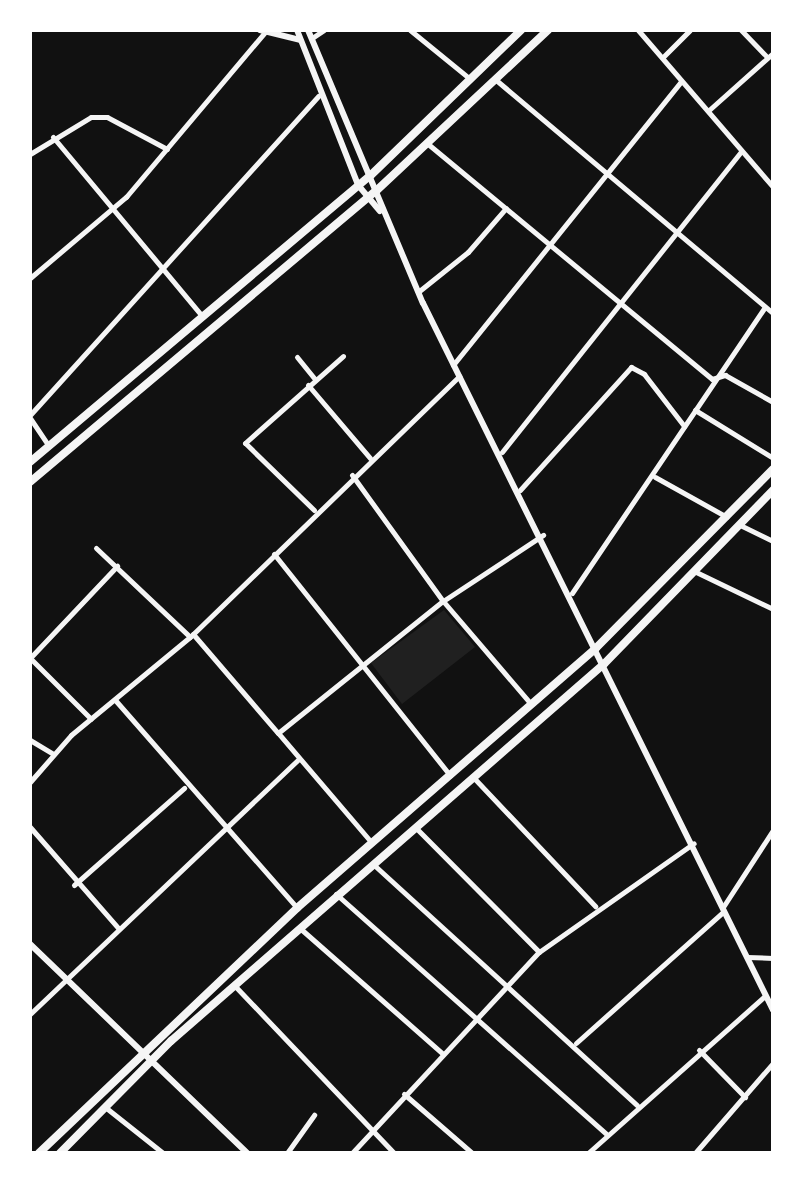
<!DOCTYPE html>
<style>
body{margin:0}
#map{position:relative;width:803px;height:1183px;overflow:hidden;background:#111;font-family:"DejaVu Sans",sans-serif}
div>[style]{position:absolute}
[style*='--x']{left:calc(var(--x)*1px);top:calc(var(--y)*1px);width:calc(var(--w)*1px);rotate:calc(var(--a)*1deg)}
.green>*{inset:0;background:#202020}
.minor>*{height:5px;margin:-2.5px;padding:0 2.5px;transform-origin:2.5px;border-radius:2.5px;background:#f5f5f5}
.tertiary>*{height:6px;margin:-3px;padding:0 3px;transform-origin:3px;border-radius:3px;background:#f5f5f5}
.secondary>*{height:8px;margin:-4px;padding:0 4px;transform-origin:4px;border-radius:4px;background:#f5f5f5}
span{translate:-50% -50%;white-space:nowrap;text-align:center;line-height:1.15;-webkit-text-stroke:10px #fff;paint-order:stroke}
.frame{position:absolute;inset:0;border:32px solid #fff;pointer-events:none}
</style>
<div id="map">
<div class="green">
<i style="clip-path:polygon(444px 610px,475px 647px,402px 704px,371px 663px)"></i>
</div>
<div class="minor">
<i style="--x:410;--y:30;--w:77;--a:39.2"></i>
<i style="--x:638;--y:30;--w:207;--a:49.3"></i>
<i style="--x:741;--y:30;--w:37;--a:46"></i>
<i style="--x:312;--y:38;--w:14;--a:-34"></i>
<i style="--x:663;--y:57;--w:38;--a:-45"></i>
<i style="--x:496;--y:80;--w:362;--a:40.1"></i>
<i style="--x:709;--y:110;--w:86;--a:-41.7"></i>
<i style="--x:53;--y:137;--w:234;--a:50.2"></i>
<i style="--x:428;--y:144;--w:369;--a:39.6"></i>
<i style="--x:712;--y:379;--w:14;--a:-17"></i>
<i style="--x:725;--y:375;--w:55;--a:29.4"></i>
<i style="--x:30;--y:154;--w:71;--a:-31.2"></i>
<i style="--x:91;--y:117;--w:16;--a:0"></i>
<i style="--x:107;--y:117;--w:68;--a:28.1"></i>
<i style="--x:30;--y:278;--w:126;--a:-40.2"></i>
<i style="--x:126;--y:197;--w:216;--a:-49.9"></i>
<i style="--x:418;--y:292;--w:64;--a:-38.7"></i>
<i style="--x:468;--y:252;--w:58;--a:-49.2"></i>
<i style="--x:297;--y:357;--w:28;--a:51"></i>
<i style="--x:453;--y:365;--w:364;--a:-51.2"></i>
<i style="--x:308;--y:385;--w:96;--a:49.7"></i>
<i style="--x:695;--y:410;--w:92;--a:31.6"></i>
<i style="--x:30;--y:415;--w:430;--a:-47.9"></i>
<i style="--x:30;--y:418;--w:32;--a:56"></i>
<i style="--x:502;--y:452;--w:384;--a:-51.5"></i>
<i style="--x:352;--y:475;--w:155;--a:54.2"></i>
<i style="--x:443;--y:601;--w:134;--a:49.5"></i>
<i style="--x:655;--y:477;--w:82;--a:29.1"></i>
<i style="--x:520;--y:490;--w:166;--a:-47.9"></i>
<i style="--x:631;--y:367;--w:15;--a:28"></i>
<i style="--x:644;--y:374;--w:66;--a:52.4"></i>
<i style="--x:314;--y:510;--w:96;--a:-135.8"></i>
<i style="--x:245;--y:443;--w:131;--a:-41.6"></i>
<i style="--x:740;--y:525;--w:37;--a:26"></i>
<i style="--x:96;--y:548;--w:129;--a:43.4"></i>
<i style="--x:274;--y:554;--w:283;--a:51.5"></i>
<i style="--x:696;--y:572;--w:85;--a:25.7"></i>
<i style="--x:572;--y:593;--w:345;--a:-56"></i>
<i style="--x:193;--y:634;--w:130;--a:49.4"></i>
<i style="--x:30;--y:658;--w:127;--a:-46.6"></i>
<i style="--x:30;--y:658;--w:86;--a:45"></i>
<i style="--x:116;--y:701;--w:275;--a:48.8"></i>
<i style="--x:30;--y:740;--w:27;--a:31"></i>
<i style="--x:473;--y:777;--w:178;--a:46.6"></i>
<i style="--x:30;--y:782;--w:62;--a:-48.9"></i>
<i style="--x:71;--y:735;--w:154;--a:-39.5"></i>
<i style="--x:190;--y:637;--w:375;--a:-44.1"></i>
<i style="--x:30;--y:827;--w:134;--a:48.9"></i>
<i style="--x:415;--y:827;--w:176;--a:45.2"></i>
<i style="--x:372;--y:843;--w:145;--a:-130.5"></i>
<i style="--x:278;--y:733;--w:211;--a:-38.7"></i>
<i style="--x:443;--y:601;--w:120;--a:-33.4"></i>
<i style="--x:374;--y:865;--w:356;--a:42.4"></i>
<i style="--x:74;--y:885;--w:147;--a:-41.4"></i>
<i style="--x:336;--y:894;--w:361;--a:41.6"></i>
<i style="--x:723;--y:907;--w:92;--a:-57"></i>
<i style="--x:302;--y:930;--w:186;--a:41.3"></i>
<i style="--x:747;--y:957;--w:26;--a:2"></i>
<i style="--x:234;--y:985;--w:232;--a:46.4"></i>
<i style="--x:30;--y:1014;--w:369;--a:-43.5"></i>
<i style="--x:576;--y:1043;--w:197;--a:-41.7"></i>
<i style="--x:699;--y:1050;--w:66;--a:45.6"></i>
<i style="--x:404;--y:1094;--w:90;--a:40.9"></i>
<i style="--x:105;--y:1107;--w:74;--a:38.4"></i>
<i style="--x:287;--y:1153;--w:47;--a:-54.6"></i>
<i style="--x:352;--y:1153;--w:275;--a:-47.1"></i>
<i style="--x:539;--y:952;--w:189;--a:-35.1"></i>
<i style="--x:588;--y:1153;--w:237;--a:-41.6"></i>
<i style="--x:695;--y:1153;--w:119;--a:-49.1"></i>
</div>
<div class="tertiary">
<i style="--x:260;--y:30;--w:41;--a:14"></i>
<i style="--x:297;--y:30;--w:167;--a:68.5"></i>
<i style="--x:358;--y:185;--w:34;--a:50"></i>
<i style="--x:308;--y:30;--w:296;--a:67.2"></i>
<i style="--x:423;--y:303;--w:789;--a:63.66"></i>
<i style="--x:30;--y:944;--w:301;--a:43.9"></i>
</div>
<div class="secondary">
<i style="--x:30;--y:462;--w:444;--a:-40.1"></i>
<i style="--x:370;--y:176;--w:210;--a:-44"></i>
<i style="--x:30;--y:482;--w:452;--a:-40.1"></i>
<i style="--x:376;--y:191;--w:236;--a:-43.1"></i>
<i style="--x:39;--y:1153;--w:356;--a:-43.5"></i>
<i style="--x:297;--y:908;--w:396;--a:-41"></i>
<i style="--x:596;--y:648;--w:252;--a:-45.3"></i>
<i style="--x:60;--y:1153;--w:158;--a:-45.3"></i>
<i style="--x:171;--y:1041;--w:574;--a:-41.05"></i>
<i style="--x:604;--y:664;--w:243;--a:-45.8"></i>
</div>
<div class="frame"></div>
</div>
